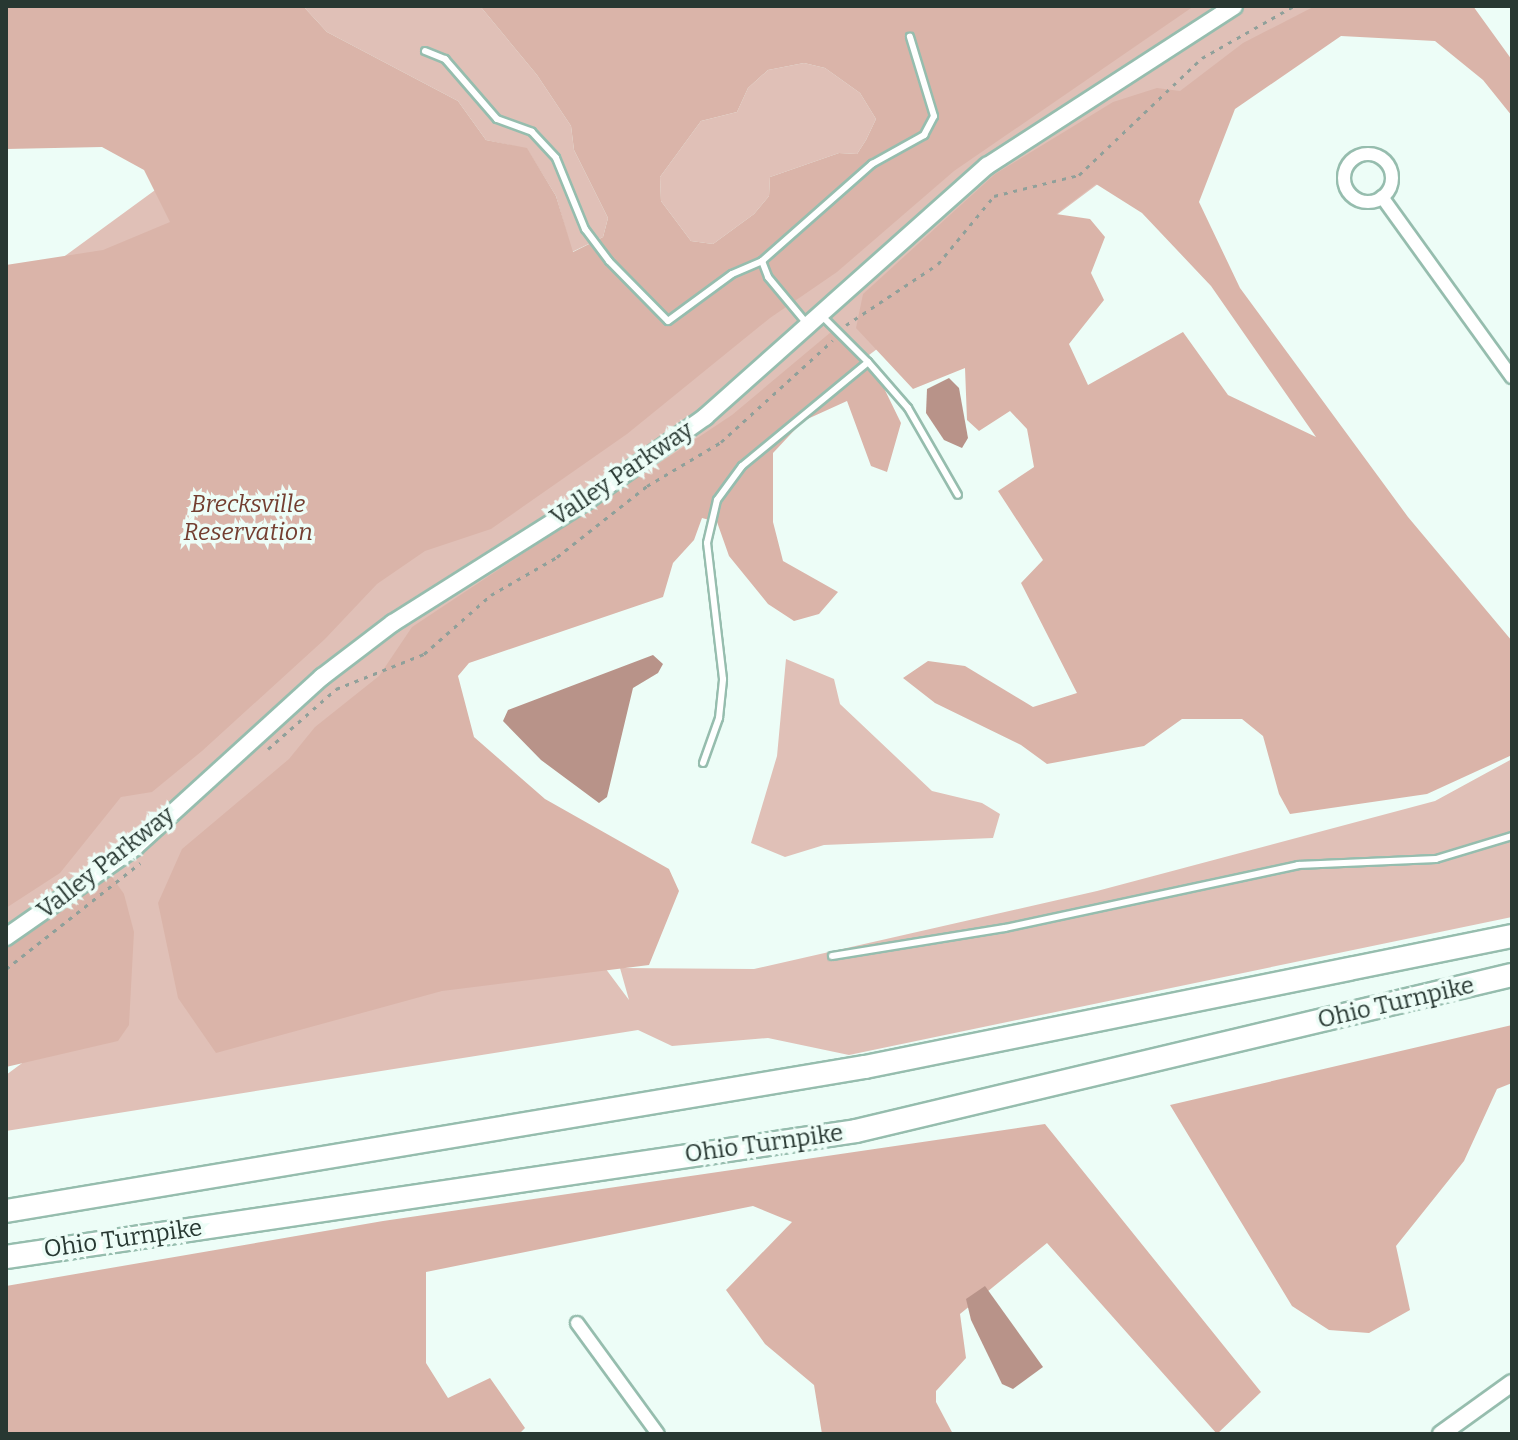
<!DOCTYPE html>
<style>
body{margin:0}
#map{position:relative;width:1518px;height:1440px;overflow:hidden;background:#edfdf7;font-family:Bitter,serif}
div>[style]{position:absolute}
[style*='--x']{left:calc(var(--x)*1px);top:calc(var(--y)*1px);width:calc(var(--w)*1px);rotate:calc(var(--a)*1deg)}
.green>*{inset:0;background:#e0c0b7}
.forest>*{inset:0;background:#dab4a9}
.water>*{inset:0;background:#b89389}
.path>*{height:3px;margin-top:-1.5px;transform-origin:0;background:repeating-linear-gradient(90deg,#90a09a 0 4px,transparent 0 10px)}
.roads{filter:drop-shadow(2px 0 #96bdae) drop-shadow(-2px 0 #96bdae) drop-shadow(0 2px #96bdae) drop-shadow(0 -2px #96bdae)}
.lane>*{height:6px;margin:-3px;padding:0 3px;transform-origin:3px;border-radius:3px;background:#fff}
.street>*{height:12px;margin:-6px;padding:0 6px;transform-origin:6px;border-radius:6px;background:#fff}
.street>.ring{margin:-6px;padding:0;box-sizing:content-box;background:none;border:12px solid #fff;border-radius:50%}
.secondary>*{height:16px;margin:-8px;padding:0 8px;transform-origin:8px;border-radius:8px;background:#fff}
.highway>*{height:22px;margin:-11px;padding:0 11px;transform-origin:11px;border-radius:11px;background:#fff}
span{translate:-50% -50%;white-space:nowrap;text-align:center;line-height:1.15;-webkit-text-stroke:7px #edfdf7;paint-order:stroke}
.street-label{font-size:24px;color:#283832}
.park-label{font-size:24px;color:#733e30;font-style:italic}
.frame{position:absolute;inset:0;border:8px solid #283832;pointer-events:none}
</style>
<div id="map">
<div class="green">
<i style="clip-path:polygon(303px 6px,480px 6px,537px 75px,571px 126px,574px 150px,608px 218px,603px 237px,572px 252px,556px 196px,527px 149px,486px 140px,458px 101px,327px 32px)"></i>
<i style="clip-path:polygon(1117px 6px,1336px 6px,406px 701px,629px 1000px,620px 968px,754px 969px,1097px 891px,1435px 801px,1512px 759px,1512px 917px,849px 1055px,768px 1038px,672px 1046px,638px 1030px,6px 1131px,6px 1075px,33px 1055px,6px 1018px,6px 299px,251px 120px,506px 463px)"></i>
<i style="clip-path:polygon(804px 63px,825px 68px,860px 93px,876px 119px,866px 140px,857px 154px,839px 153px,770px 177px,769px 196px,754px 214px,713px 244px,691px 241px,661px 201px,660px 177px,701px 121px,737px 112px,748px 88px,768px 70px)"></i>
<i style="clip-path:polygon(786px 659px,834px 679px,840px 704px,932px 791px,982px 803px,1000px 814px,993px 838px,824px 845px,785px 857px,751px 843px,777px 756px)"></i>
</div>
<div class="forest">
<i style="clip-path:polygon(evenodd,6px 6px,303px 6px,327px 32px,458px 101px,486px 140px,527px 148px,556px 196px,573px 252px,603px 237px,608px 218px,574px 150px,571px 126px,537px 75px,480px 6px,1194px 6px,954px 171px,837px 272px,770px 318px,627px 434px,491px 529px,425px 551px,377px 584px,325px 639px,202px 751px,152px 792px,121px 797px,60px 873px,6px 908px,6px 265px,103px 250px,170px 222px,144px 170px,102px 147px,6px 149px,6px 6px,804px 63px,825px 68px,860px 93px,876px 119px,866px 140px,857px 154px,839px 153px,770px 177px,769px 196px,754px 214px,713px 244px,691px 241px,661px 201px,660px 177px,701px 121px,737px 112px,748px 88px,768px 70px,804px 63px)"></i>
<i style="clip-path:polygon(evenodd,1315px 6px,1473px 6px,1512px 60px,1512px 116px,1483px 80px,1435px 41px,1341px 36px,1235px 109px,1199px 202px,1240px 288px,1408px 517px,1512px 641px,1512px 755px,1427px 794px,1290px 814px,1279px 794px,1263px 736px,1242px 719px,1182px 719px,1144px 746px,1047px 764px,1021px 745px,935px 703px,903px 678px,928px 661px,965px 666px,1033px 707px,1077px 693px,1021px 583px,1043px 560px,998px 491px,1034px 467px,1027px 429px,1010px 411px,979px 431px,967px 420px,965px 368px,913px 389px,856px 328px,863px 294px,995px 174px,1113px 102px,1157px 88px,1180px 91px,1243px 43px,1315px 6px,1096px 184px,1142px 213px,1211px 286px,1316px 437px,1228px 395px,1183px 332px,1088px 385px,1069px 344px,1104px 300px,1091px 273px,1105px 237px,1090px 219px,1056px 214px,1096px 184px)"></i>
<i style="clip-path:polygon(831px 332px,881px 382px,901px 423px,887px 472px,871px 466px,847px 401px,803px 421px,773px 453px,773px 522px,783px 561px,838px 592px,819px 614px,794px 621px,768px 604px,729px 556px,717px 522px,702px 518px,694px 540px,673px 563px,663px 597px,469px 663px,458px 676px,474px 737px,545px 799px,669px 869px,679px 891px,649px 965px,442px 991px,216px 1053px,178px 998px,158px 903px,182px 849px,289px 759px,315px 727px,379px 676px,412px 627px,732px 415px)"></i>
<i style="clip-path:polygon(110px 874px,124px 894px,134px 932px,129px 1025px,118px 1041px,6px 1067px,6px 943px)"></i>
<i style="clip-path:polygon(1512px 1025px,1512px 1083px,1497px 1089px,1464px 1161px,1396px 1246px,1410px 1310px,1369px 1333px,1329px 1330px,1292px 1306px,1170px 1105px)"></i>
<i style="clip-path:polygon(1045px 1124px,1261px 1392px,1217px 1434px,1047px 1243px,960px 1314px,966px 1358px,936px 1391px,936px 1402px,953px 1434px,822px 1434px,814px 1385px,765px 1344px,726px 1290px,792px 1222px,753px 1206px,426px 1272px,426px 1363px,448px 1398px,490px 1378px,525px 1428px,519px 1434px,6px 1434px,6px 1286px,383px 1221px)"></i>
</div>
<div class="water">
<i style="clip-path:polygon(949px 378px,959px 388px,968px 438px,962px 448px,944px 440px,926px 413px,927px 389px)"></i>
<i style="clip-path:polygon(653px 655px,663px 664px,658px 673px,633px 688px,607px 797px,599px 803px,541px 760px,503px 721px,508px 710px)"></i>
<i style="clip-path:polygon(985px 1286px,1043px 1367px,1013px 1389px,1002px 1384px,971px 1320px,966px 1299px)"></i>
</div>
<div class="path">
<i style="--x:846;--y:325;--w:110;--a:-33.5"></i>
<i style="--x:938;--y:264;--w:88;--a:-50.5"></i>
<i style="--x:994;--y:196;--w:88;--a:-13.9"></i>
<i style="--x:1079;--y:175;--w:170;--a:-43.6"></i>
<i style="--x:1202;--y:58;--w:106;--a:-29.5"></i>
<i style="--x:268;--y:749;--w:91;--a:-41.4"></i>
<i style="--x:336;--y:689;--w:95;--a:-21.7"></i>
<i style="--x:424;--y:654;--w:89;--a:-41.4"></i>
<i style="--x:491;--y:595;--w:76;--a:-29.9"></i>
<i style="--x:557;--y:557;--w:115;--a:-38.3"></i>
<i style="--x:647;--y:486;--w:86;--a:-30.7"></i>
<i style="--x:721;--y:442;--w:151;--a:-42.3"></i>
<i style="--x:6;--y:969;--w:171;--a:-38.3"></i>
</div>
<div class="roads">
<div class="lane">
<i style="--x:425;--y:51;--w:22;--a:22"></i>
<i style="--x:445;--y:59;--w:79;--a:49.1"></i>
<i style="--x:497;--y:119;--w:37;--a:20"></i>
<i style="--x:532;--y:132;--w:35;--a:47"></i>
<i style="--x:556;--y:158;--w:77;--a:67.8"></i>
<i style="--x:585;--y:229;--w:40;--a:53"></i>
<i style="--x:609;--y:261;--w:84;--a:45.5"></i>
<i style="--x:668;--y:321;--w:79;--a:-36.3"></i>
<i style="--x:732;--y:274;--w:33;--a:-23"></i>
<i style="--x:762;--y:261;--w:17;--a:69"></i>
<i style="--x:768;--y:277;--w:62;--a:50.2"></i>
<i style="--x:762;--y:261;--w:147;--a:-41.4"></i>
<i style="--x:872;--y:164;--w:60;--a:-29.1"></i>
<i style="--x:924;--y:135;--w:21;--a:-62"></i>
<i style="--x:934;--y:116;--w:83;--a:-106.9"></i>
<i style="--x:868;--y:362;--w:61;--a:49"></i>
<i style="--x:908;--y:408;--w:100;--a:60.1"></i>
<i style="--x:703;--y:763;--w:48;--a:-70.4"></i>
<i style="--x:719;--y:718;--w:39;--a:-84"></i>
<i style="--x:723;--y:679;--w:137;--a:-96.7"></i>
<i style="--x:707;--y:543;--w:44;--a:-76.9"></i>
<i style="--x:717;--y:500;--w:42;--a:-53.7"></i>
<i style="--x:742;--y:466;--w:163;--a:-39.5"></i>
<i style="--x:868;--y:362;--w:66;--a:-135"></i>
<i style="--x:832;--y:956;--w:175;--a:-9.2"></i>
<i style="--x:1005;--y:928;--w:300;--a:-12.1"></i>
<i style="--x:1298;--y:865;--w:138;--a:-2.5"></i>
<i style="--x:1436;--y:859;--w:79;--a:-16.8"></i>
</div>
<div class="street">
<i class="ring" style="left:1344px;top:154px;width:36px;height:36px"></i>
<i style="--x:1382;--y:197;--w:222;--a:54.2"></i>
<i style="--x:577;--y:1323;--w:137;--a:53.9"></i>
</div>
<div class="secondary">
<i style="--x:6;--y:937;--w:157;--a:-34.9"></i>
<i style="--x:135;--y:847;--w:253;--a:-42.3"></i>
<i style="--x:322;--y:677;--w:89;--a:-37.3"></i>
<i style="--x:393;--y:623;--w:228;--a:-32.3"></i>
<i style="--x:586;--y:501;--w:146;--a:-35.2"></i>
<i style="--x:705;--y:417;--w:378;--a:-41.7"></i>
<i style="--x:987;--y:166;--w:294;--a:-32.9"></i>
<i style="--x:1441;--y:1434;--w:87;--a:-35.7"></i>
</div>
<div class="highway">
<i style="--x:6;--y:1211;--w:871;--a:-9.52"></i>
<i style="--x:865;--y:1067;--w:660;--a:-11.45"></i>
<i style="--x:6;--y:1257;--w:859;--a:-8.43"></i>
<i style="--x:856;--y:1131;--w:674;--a:-13.38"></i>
</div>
</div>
<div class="street-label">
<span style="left:622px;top:474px;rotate:-34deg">Valley Parkway</span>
<span style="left:106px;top:863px;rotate:-38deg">Valley Parkway</span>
<span style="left:1396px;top:1003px;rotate:-13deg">Ohio Turnpike</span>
<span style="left:764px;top:1144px;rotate:-8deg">Ohio Turnpike</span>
<span style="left:123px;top:1239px;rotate:-8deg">Ohio Turnpike</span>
</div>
<div class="park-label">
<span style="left:248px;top:519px">Brecksville<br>Reservation</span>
</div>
<div class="frame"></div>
</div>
